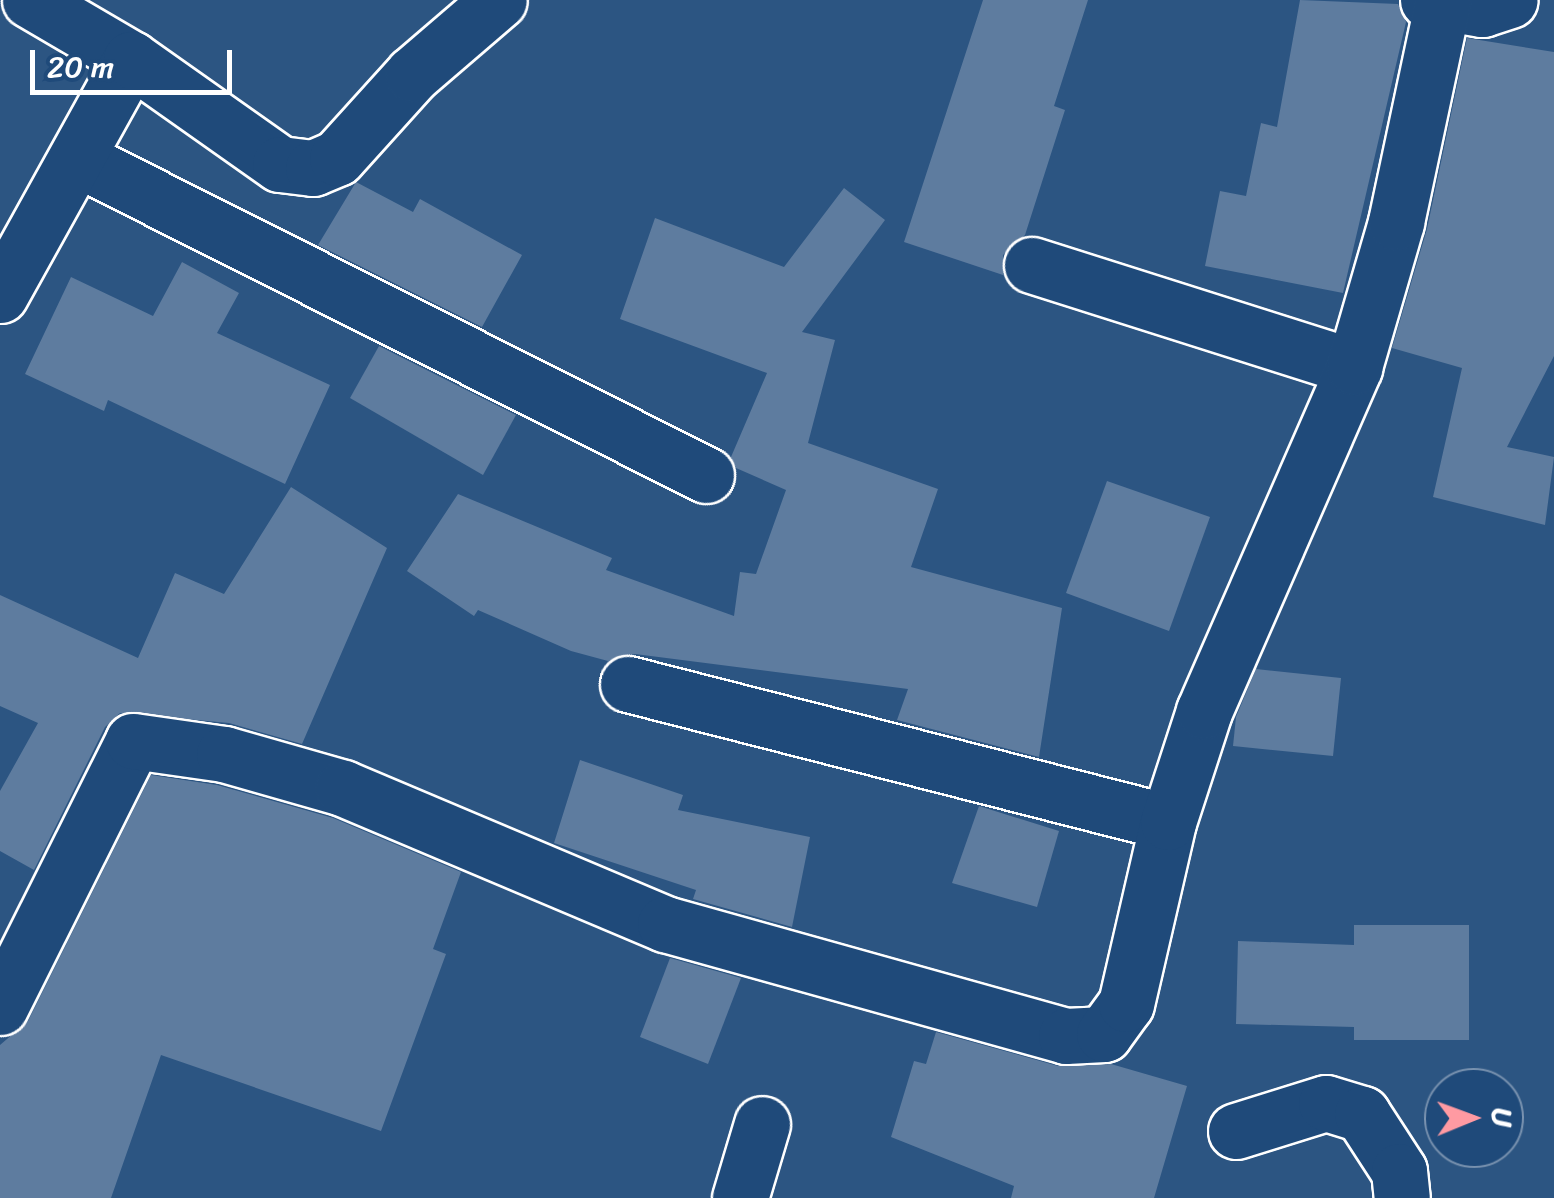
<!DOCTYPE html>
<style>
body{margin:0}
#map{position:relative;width:1554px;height:1198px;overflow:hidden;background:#2c5582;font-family:Sriracha,sans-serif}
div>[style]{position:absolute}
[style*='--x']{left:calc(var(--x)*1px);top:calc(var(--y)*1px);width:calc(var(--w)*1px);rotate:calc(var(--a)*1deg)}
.building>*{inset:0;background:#5e7c9f}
.roads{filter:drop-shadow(2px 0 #fff) drop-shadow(-2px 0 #fff) drop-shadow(0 2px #fff) drop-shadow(0 -2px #fff)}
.minor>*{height:55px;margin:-27.5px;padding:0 27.5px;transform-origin:27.5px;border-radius:27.5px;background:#1f4a7a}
span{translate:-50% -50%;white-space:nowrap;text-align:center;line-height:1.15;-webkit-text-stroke:8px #1f4a7a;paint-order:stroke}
.north{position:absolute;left:1424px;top:1068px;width:100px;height:100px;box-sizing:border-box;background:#1f4a7a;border:2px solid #7992af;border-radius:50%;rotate:89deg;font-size:28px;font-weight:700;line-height:40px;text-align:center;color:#fff}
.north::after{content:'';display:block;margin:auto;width:35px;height:45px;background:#ff9aa2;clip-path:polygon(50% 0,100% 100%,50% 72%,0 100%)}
.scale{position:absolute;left:30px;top:50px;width:202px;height:45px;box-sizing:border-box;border:5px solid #fff;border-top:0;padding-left:12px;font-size:30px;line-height:35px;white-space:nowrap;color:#fff;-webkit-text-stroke:8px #1f4a7a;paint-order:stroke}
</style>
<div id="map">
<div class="building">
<i style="clip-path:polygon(983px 0,1088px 0,1054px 106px,1065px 110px,1025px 235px,1003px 255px,1003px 275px,904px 242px)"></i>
<i style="clip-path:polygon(1300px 0,1398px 4px,1406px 22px,1343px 293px,1205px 266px,1220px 191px,1246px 196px,1261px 123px,1277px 127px)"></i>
<i style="clip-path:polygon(1467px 38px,1554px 52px,1554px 356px,1507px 447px,1554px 457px,1545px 525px,1433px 497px,1462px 368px,1392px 348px,1427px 229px)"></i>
<i style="clip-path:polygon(356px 182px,413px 212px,420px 199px,522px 255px,482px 327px,318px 245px)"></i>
<i style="clip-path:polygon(844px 188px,885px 220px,802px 332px,835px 340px,808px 443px,938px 489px,911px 567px,1062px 608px,1039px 757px,897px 720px,908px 689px,635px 654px,608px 661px,571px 651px,478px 610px,474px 616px,407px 571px,458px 494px,612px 558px,606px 570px,734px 616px,740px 572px,756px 574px,786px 490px,736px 468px,731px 457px,767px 373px,620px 319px,655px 218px,784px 267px)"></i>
<i style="clip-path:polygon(182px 262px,239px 293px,217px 333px,330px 385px,285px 484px,108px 400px,104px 411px,25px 374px,71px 277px,153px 316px)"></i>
<i style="clip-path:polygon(379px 346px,516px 415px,483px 475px,350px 398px)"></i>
<i style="clip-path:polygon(1107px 481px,1210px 517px,1169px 631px,1066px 593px)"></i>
<i style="clip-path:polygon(291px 487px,387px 548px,302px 744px,229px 723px,120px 713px,105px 727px,34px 870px,0 851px,0 791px,38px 723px,0 706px,0 595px,138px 658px,175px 573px,224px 594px)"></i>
<i style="clip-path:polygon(1256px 669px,1341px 678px,1333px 756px,1233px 746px,1236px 717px)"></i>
<i style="clip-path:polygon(580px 760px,683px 795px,678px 810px,810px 837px,792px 927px,693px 899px,696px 890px,554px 843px)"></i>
<i style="clip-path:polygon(151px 775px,217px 785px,333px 818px,461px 872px,433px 949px,446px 954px,381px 1131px,161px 1055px,111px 1198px,0 1198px,0 1045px,28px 1021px)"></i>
<i style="clip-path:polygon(979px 806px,1059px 831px,1037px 907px,952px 883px)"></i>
<i style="clip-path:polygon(1354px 925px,1469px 925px,1469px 1040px,1354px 1040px,1354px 1027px,1236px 1024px,1238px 941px,1354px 945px)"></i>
<i style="clip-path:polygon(670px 958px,741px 978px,708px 1064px,640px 1037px)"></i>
<i style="clip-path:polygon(936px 1032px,1058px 1066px,1111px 1064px,1187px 1086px,1154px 1198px,1011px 1198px,1014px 1186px,891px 1137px,914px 1061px,926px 1064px)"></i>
</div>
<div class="roads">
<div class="minor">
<i style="--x:30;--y:0;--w:117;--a:30.3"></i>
<i style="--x:1428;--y:0;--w:55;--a:9.5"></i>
<i style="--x:1482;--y:9;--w:29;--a:-18"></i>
<i style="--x:78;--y:159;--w:703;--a:26.71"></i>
<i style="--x:1032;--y:265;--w:338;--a:17.6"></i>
<i style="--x:0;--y:295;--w:270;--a:-61"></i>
<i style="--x:131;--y:59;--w:182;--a:35.2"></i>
<i style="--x:280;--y:164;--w:33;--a:7"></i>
<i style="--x:313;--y:168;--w:26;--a:-23"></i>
<i style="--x:337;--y:158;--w:113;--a:-47.9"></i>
<i style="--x:413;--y:74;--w:113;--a:-40.7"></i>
<i style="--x:628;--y:684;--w:557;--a:14.34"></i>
<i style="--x:0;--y:1007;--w:297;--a:-63.4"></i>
<i style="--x:133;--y:741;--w:92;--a:8.1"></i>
<i style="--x:224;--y:754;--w:124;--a:15.9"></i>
<i style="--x:343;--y:788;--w:350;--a:22.9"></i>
<i style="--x:665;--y:924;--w:416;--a:15.6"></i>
<i style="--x:1066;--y:1036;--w:38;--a:-3"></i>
<i style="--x:1104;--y:1034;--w:37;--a:-54"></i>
<i style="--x:1126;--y:1004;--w:187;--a:-77"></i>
<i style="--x:1168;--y:822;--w:117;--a:-72"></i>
<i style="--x:1204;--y:711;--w:375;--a:-66.4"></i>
<i style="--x:1354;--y:367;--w:151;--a:-73.8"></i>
<i style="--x:1396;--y:222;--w:222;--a:-78"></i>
<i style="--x:1236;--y:1131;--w:94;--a:-17.3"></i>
<i style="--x:1326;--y:1103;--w:38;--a:17"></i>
<i style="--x:1362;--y:1114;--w:68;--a:57"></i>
<i style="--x:1399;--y:1171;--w:27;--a:84"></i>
<i style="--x:740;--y:1198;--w:77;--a:-73.4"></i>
</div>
</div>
<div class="north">U</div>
<div class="scale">20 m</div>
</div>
